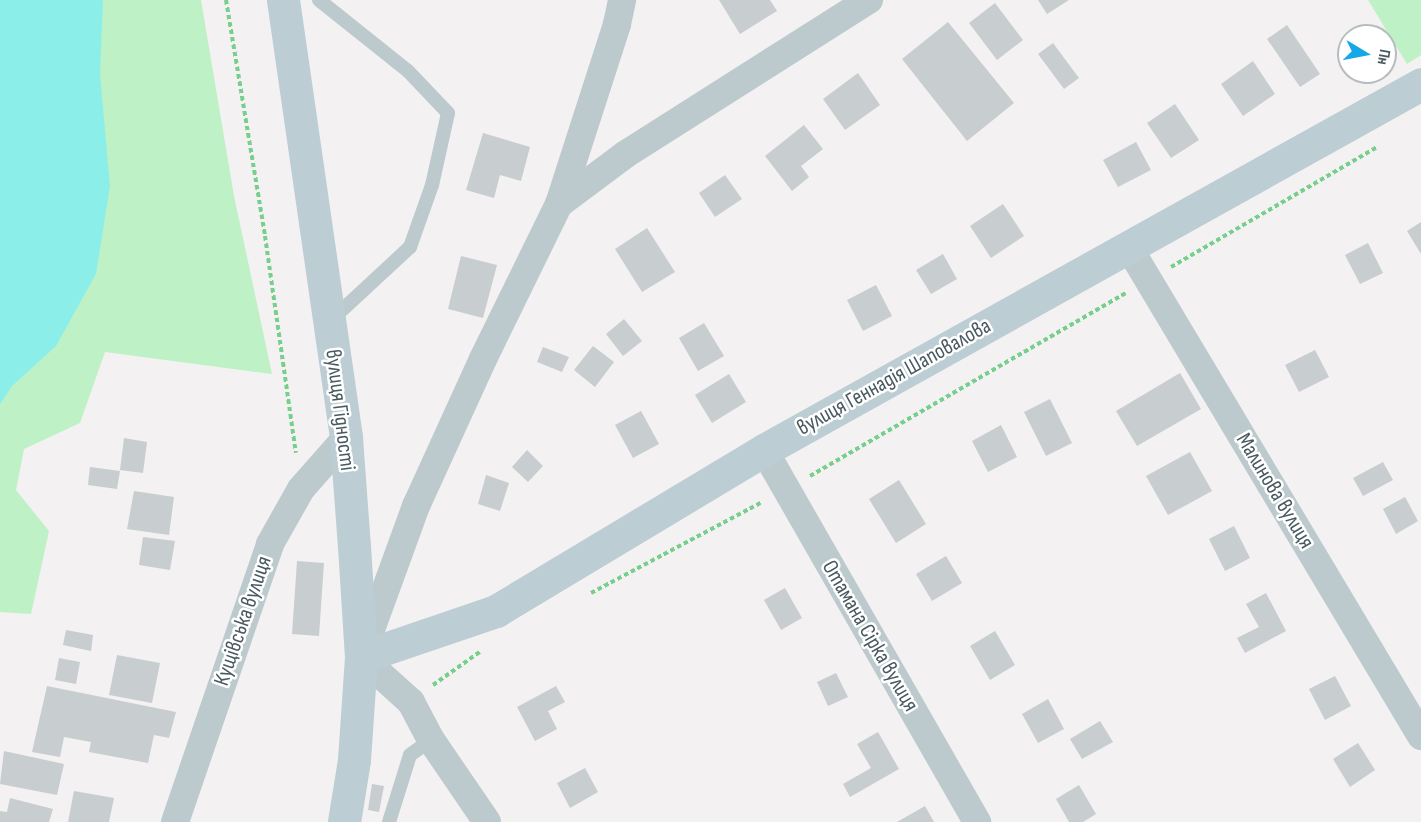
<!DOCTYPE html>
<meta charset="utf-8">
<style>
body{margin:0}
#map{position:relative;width:1421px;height:822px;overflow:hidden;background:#f3f1f1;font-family:"Sofia Sans Condensed",sans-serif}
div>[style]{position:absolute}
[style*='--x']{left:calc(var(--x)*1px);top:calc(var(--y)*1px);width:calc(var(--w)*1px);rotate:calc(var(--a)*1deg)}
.green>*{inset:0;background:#bff1c6}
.water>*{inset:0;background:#8ceee9}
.building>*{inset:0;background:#c8cdd0}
.path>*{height:4px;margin-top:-2px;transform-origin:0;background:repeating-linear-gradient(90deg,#76d08c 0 4.5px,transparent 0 7.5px)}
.lane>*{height:14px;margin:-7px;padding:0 7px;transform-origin:7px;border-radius:7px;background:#bccace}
.street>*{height:28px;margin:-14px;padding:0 14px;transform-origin:14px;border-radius:14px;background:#bccace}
.secondary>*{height:33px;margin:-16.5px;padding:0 16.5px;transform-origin:16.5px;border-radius:16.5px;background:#bccdd3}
span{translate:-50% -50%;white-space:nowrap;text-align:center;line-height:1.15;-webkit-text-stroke:5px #fff;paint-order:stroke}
.street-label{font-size:22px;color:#485a5f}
.north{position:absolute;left:1337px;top:24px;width:60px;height:60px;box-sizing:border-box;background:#fff;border:2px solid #b6bdbf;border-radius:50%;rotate:100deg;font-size:16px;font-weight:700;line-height:24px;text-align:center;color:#485a5f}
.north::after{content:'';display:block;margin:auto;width:21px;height:27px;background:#15a8e9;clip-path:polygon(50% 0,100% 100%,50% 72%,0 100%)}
</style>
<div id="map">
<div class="green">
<i style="clip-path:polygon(0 0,201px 0,234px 196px,272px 374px,105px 352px,80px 423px,24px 449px,16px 490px,49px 531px,31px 614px,0 612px)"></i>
<i style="clip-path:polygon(1368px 0,1421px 0,1421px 55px,1407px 64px)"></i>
</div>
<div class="water">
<i style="clip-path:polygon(0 0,103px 0,100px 74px,110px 186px,96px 274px,56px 346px,12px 386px,0 404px)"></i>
</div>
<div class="building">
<i style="clip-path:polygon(719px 0,770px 0,777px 11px,740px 34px)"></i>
<i style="clip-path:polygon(1038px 0,1069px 0,1047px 14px)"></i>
<i style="clip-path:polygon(995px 3px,1023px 40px,997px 60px,969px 23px)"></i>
<i style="clip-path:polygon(948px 22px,1014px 103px,967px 141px,902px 59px)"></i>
<i style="clip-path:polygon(1287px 25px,1320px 74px,1300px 87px,1267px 39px)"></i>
<i style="clip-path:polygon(1053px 43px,1079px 78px,1064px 89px,1038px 54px)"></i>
<i style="clip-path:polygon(1253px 61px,1275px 94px,1243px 116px,1221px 84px)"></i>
<i style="clip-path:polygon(858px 73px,880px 105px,845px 130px,823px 99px)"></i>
<i style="clip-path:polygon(1175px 104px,1199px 140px,1171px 158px,1147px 123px)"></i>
<i style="clip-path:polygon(804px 125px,823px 149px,801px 166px,809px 177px,792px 191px,765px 156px)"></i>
<i style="clip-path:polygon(483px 133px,530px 147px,521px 181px,500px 175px,494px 198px,466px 190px)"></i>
<i style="clip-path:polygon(1136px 142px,1151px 170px,1118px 187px,1103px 160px)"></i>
<i style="clip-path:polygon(725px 175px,742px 199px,715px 217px,699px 193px)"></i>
<i style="clip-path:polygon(1003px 204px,1024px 236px,991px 258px,970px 226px)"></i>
<i style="clip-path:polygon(1421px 222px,1421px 254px,1407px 231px)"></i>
<i style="clip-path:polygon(647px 228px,675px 272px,642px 292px,615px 249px)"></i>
<i style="clip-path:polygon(1368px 243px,1383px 273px,1360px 284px,1345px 255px)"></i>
<i style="clip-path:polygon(943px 254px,957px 279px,931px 294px,916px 270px)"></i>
<i style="clip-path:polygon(461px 256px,497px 265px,483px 318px,448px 309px)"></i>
<i style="clip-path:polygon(876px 285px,892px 316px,863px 331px,847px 300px)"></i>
<i style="clip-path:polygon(624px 319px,642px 341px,623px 356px,606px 334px)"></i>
<i style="clip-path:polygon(704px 323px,724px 356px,698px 371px,679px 338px)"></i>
<i style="clip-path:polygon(593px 346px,614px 362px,595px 387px,574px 370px)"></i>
<i style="clip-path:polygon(543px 347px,569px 357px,562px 372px,537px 362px)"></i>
<i style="clip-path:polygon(1315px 350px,1329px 377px,1299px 392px,1285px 365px)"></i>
<i style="clip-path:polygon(1180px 373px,1201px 409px,1137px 446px,1116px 411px)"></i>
<i style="clip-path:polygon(729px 374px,746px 402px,712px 423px,695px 395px)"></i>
<i style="clip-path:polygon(1050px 399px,1072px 443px,1046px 456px,1024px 412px)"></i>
<i style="clip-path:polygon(641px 411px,659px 444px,633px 458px,615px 425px)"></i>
<i style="clip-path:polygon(1001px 425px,1017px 457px,988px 472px,972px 441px)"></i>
<i style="clip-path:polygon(124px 438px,147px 442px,143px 473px,120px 470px)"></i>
<i style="clip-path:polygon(527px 450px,543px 466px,528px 482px,512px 467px)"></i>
<i style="clip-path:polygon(1190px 452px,1212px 491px,1168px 515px,1146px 476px)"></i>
<i style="clip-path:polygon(1383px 462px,1393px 480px,1363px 496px,1353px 478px)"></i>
<i style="clip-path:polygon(90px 467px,120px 471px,117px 489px,88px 485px)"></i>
<i style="clip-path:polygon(486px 475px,509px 483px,500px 511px,478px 504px)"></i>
<i style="clip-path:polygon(899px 480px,926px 524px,896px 543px,869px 499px)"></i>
<i style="clip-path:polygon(134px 491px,174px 497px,169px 535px,127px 529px)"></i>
<i style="clip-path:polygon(1405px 497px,1418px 521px,1396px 534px,1383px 509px)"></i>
<i style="clip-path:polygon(1234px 526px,1250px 558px,1225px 571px,1209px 539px)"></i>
<i style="clip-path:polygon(143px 537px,175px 541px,170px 570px,139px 565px)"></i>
<i style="clip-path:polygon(946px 556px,962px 583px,932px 601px,916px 574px)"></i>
<i style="clip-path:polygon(297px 561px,324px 563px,319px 636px,292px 634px)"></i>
<i style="clip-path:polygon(785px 588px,802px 618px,781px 630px,764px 600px)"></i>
<i style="clip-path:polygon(1266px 593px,1286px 631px,1245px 653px,1237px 638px,1259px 627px,1246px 604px)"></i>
<i style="clip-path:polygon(66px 630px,93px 635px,91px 651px,63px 645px)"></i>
<i style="clip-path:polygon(995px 631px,1015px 665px,990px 680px,970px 646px)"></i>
<i style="clip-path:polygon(117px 655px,160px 663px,152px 703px,109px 695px)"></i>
<i style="clip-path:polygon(59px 658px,80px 662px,76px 684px,55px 680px)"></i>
<i style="clip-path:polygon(836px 673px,848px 697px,828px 706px,817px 682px)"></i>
<i style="clip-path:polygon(1335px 676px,1351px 706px,1325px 720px,1309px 689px)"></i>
<i style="clip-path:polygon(47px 686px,176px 712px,169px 738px,154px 735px,148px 763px,89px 752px,91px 742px,64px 737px,60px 757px,32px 752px)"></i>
<i style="clip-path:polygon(556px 686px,565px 702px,548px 711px,557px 729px,535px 741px,517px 707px)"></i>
<i style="clip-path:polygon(1048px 699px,1064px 729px,1038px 743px,1022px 714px)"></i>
<i style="clip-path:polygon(1100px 721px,1113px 742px,1082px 759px,1070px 739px)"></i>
<i style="clip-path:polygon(878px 732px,899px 769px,850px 797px,843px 784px,871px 768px,857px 744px)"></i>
<i style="clip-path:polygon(1358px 743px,1375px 770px,1350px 787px,1333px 759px)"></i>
<i style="clip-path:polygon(4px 751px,64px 764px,57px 795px,0 784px)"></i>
<i style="clip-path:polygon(585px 768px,598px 792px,570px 808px,557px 783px)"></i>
<i style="clip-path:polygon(372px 784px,384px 786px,379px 812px,368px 810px)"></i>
<i style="clip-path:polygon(1079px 785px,1096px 814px,1083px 822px,1069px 822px,1056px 799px)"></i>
<i style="clip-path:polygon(74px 791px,114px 798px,109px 822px,68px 822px)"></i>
<i style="clip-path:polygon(10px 798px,53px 809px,49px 822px,0 822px,0 811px,7px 812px)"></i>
<i style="clip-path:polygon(925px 806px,934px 822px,897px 822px)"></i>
</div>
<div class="path">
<i style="--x:226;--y:0;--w:239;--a:80.6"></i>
<i style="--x:265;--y:236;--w:219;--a:81.9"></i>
<i style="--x:1171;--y:267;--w:238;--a:-30.2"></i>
<i style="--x:810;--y:476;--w:365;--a:-30.1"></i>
<i style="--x:591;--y:593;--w:194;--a:-28"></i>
<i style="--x:433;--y:685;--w:59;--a:-35.3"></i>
</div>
<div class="lane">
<i style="--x:319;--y:0;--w:114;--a:38.6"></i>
<i style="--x:408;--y:71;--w:58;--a:46.4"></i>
<i style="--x:448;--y:113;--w:74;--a:102.5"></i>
<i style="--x:432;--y:185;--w:66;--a:109.5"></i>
<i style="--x:410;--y:247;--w:109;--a:137.2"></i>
<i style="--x:389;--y:822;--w:70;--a:-72.6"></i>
<i style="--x:410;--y:755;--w:26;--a:-36"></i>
</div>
<div class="street">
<i style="--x:559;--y:204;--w:84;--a:-36.7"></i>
<i style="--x:626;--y:154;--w:288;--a:-32.4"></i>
<i style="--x:1128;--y:246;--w:571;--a:59.12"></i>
<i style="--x:764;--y:450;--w:429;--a:60.2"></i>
<i style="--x:175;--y:822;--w:294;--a:-71.1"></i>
<i style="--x:270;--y:544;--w:63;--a:-60.6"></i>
<i style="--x:301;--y:489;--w:68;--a:-48.6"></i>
<i style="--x:487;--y:822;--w:99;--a:-124.3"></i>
<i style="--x:431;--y:740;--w:43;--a:-117.8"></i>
<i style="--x:411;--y:702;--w:67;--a:-138"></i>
<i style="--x:361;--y:657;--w:161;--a:-70"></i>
<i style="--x:416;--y:506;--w:162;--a:-65.5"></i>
<i style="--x:483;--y:359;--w:173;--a:-63.9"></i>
<i style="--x:559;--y:204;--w:189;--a:-72.1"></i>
<i style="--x:617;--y:24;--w:25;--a:-78"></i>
</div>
<div class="secondary">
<i style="--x:283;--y:0;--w:443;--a:81.8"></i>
<i style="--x:346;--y:438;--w:108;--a:85.8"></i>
<i style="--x:354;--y:546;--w:111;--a:86.4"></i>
<i style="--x:361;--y:657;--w:103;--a:93.9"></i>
<i style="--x:354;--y:760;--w:63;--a:99.2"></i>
<i style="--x:361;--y:657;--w:143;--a:-18.8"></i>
<i style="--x:496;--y:611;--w:313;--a:-31"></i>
<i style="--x:764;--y:450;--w:752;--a:-29.12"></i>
</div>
<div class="street-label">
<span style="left:894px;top:377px;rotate:-29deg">вулиця Геннадія Шаповалова</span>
<span style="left:340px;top:410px;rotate:83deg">вулиця Гідності</span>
<span style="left:1275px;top:491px;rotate:59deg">Малинова вулиця</span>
<span style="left:243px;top:621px;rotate:-71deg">Кущівська вулиця</span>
<span style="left:870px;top:636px;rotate:60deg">Отамана Сірка вулиця</span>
</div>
<div class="north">Пн</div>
</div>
